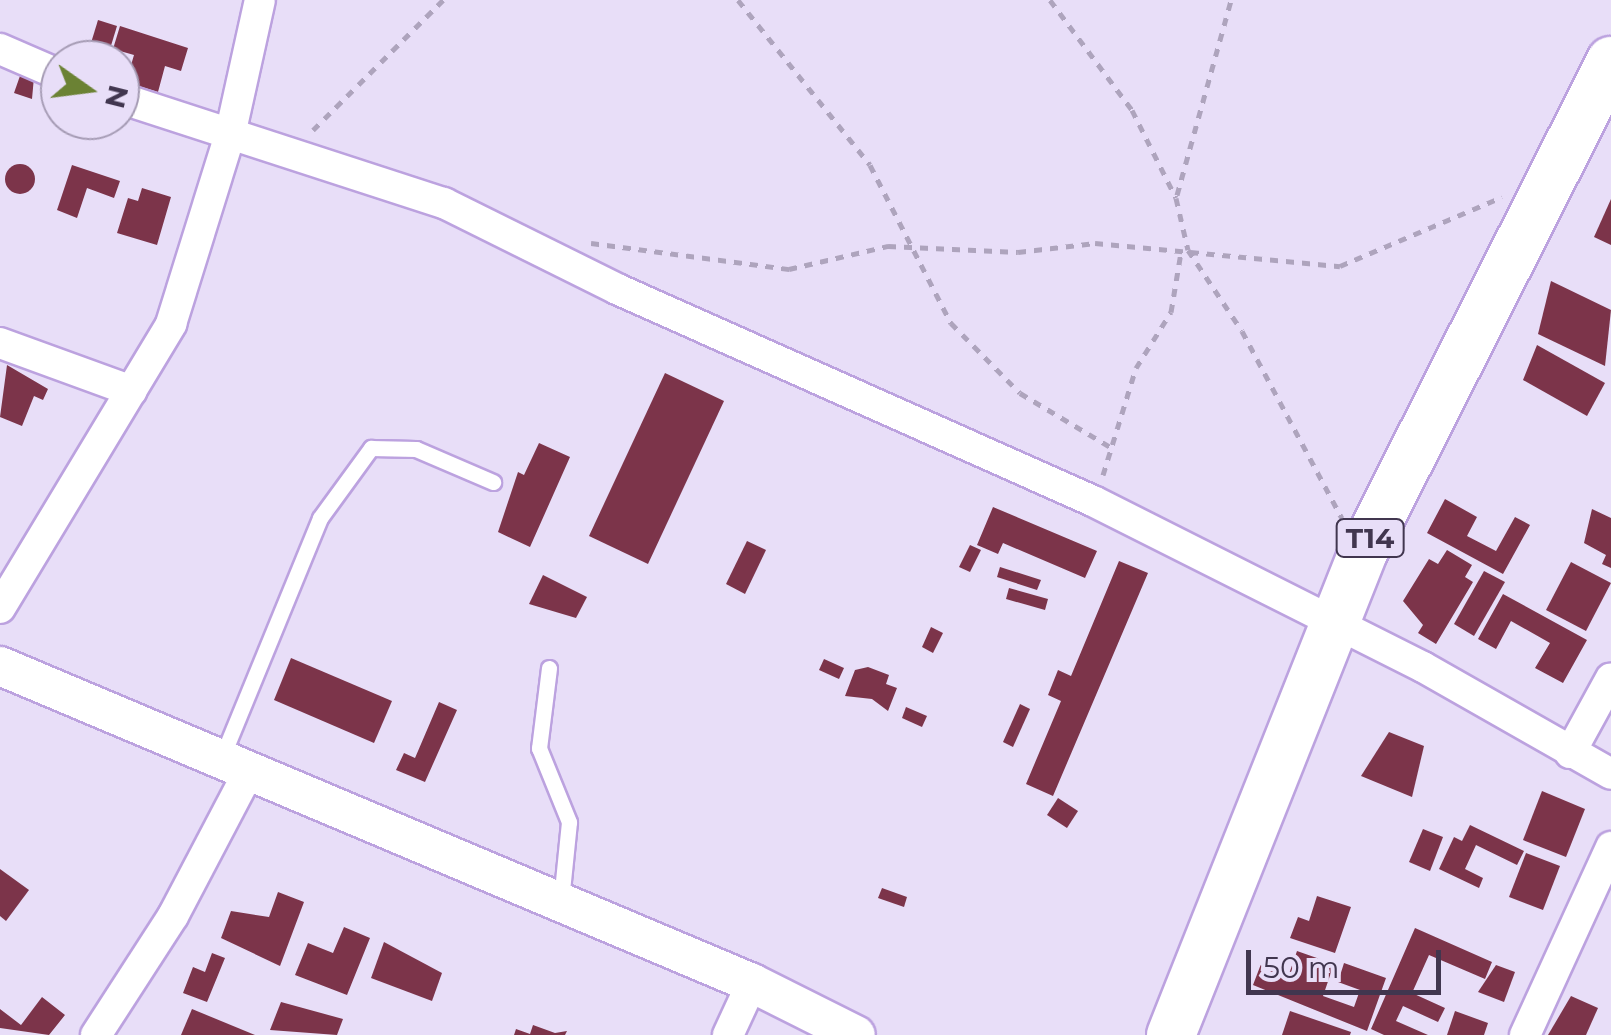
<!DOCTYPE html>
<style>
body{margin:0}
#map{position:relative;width:1611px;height:1035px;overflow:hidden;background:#e8def8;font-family:Montserrat,sans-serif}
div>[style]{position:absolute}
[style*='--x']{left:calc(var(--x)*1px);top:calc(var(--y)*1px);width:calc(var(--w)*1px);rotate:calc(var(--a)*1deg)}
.building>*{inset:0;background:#7c344a}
.round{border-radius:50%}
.path>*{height:5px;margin-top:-2.5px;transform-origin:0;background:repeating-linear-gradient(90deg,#aea4bd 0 8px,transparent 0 16px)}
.roads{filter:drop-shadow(2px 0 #bca2df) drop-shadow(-2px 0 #bca2df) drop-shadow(0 2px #bca2df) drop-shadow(0 -2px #bca2df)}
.service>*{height:15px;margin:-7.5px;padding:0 7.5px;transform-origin:7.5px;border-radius:7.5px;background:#fff}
.minor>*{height:30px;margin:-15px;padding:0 15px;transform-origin:15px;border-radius:15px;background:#fff}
.tertiary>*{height:38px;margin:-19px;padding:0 19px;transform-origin:19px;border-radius:19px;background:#fff}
.trunk>*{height:48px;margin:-24px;padding:0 24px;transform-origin:24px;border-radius:24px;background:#fff}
span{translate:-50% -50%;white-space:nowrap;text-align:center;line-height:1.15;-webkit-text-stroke:10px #e8def8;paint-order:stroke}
.shield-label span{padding:2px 8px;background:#e8def8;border:2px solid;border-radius:8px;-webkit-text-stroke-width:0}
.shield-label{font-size:28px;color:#41364f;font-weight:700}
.north{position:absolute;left:40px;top:40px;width:100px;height:100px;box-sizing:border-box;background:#e8def8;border:2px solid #a59bb4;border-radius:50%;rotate:104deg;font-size:28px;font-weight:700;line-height:40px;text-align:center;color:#41364f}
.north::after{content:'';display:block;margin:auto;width:35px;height:45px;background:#6b8234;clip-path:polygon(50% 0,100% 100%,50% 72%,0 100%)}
.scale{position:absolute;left:1246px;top:950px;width:195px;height:45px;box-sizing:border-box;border:5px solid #41364f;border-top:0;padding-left:12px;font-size:30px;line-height:35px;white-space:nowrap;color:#41364f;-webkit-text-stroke:8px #e8def8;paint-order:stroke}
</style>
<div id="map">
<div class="building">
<i style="clip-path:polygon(98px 20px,117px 26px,110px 49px,91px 43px)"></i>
<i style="clip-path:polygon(120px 26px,188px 48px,181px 71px,165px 66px,158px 92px,126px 82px,134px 55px,113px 49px)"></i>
<i style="clip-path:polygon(21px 73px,34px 77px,32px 99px,14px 93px)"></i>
<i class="round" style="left:5px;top:164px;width:30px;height:30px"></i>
<i style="clip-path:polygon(72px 165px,120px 181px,114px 198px,87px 188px,77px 218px,57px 210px)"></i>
<i style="clip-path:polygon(142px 188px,171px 197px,157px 245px,117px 233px,128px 198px,138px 201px)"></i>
<i style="clip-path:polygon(1611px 199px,1611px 245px,1594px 237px)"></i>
<i style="clip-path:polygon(1551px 281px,1611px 310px,1605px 366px,1538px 334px)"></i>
<i style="clip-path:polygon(1537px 345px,1605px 383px,1587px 416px,1523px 380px)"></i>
<i style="clip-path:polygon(7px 365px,48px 389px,43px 400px,34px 396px,22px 426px,0 417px)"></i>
<i style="clip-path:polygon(665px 373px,724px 401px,648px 564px,589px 536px)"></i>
<i style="clip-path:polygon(539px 443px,570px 457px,530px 547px,498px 532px,518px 472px,524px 475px)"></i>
<i style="clip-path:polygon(1445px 499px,1477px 517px,1467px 536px,1496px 551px,1515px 517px,1530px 525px,1503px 574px,1427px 533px)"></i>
<i style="clip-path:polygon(993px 507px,1097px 551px,1085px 578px,1003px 543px,998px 554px,977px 545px)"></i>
<i style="clip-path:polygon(1592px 509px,1611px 518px,1611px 568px,1602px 564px,1606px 555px,1584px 543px)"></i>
<i style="clip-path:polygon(747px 541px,766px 550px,745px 594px,726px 584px)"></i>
<i style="clip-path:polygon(970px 545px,981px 550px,970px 572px,959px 567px)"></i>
<i style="clip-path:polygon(1447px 550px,1472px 565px,1465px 577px,1473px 582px,1436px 644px,1418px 633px,1423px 625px,1403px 601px,1429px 559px,1438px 564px)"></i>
<i style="clip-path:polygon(1119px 561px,1148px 573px,1053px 796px,1026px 784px,1061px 701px,1048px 695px,1058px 670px,1071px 676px)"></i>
<i style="clip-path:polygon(1571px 562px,1611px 583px,1586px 631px,1546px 610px)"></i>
<i style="clip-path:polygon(1000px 567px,1041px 580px,1037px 590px,997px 577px)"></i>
<i style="clip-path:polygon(1484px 571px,1505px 582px,1474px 636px,1454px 624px)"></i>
<i style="clip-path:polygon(543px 575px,587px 597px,576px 618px,529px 604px)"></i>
<i style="clip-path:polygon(1009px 588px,1048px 599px,1045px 610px,1006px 599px)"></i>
<i style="clip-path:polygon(1503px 594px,1587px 640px,1563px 683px,1535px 668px,1550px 643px,1511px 621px,1496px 649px,1478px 639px)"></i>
<i style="clip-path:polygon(931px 627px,943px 633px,933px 653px,922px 647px)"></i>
<i style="clip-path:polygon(291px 658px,392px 701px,374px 743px,274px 700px)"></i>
<i style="clip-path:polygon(824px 659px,844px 668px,839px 679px,819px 670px)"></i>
<i style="clip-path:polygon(868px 667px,889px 675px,886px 684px,897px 688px,888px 711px,872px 699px,845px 696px,855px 670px)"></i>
<i style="clip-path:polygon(439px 702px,457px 710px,425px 782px,396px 770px,404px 753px,415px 758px)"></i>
<i style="clip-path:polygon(1020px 704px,1030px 709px,1013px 747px,1003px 742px)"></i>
<i style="clip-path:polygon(906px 707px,927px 716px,922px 727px,902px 718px)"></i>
<i style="clip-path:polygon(1389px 732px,1424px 746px,1412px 797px,1361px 776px)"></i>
<i style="clip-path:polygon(1542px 791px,1585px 809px,1566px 857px,1523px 840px)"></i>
<i style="clip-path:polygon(1058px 798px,1078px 811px,1067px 828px,1047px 815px)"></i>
<i style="clip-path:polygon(1470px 825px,1524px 851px,1517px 865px,1476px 845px,1465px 869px,1483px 878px,1479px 888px,1439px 869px,1454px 837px,1462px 841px)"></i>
<i style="clip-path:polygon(1423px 829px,1443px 837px,1430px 871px,1409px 862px)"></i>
<i style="clip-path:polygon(1526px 853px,1560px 866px,1543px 910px,1509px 897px)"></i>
<i style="clip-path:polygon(0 869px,29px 890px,6px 921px,0 916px)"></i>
<i style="clip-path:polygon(882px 888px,907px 897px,904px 907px,878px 898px)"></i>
<i style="clip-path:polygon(278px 892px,304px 902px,280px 966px,221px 938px,231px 911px,269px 917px)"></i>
<i style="clip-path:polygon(1317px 896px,1351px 907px,1335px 953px,1290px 938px,1298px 917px,1309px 921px)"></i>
<i style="clip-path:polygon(344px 927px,370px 938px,347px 995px,295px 975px,308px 943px,333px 953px)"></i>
<i style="clip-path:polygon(1415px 928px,1492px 962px,1485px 979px,1429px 955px,1412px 993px,1445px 1008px,1438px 1022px,1403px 1006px,1396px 1021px,1428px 1035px,1384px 1035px,1371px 1029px)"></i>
<i style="clip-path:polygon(384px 942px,442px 973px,432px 1001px,371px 978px)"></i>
<i style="clip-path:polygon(1297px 951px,1334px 964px,1323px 996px,1354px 1007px,1360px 990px,1338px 982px,1344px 963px,1386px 978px,1367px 1031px,1253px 985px,1261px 964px,1289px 974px)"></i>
<i style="clip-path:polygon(212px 953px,225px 958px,207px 1002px,183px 993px,193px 967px,205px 972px)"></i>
<i style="clip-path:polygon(1496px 965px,1515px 972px,1504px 1002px,1478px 992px)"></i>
<i style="clip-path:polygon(1571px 996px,1598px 1008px,1586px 1035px,1548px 1035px)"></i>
<i style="clip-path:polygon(42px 997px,65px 1015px,49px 1035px,0 1028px,0 1009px,21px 1025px)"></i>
<i style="clip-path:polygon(281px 1002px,343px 1019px,337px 1035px,270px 1030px)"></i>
<i style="clip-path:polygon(192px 1009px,255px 1035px,181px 1035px)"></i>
<i style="clip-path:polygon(1290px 1011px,1351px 1032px,1350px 1035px,1282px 1035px)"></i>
<i style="clip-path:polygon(1455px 1011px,1488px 1023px,1484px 1035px,1447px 1035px)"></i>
<i style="clip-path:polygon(533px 1025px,555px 1033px,567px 1031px,565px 1035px,514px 1035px,516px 1029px,530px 1034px)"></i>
</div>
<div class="path">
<i style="--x:738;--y:0;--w:211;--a:51.3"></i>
<i style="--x:870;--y:165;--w:178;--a:62.9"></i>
<i style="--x:951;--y:323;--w:98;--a:45.4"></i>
<i style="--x:1020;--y:393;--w:107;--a:30.9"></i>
<i style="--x:1050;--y:0;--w:137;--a:53.3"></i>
<i style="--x:1132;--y:110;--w:98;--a:63.4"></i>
<i style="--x:1176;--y:198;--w:53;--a:77"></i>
<i style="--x:1188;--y:250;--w:97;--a:56.3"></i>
<i style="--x:1242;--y:331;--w:212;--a:61.9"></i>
<i style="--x:313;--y:130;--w:184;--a:-45"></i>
<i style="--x:1177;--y:195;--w:202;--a:-74.5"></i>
<i style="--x:591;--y:243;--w:200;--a:7.5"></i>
<i style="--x:789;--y:269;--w:102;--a:-13.1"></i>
<i style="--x:888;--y:246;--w:130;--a:2.6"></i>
<i style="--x:1018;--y:252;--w:78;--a:-6.7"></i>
<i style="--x:1095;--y:243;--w:246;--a:5.4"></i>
<i style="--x:1340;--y:266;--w:176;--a:-23.1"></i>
<i style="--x:1103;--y:475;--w:112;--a:-72.9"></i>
<i style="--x:1136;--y:368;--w:66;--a:-58"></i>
<i style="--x:1171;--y:312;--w:61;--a:-80.5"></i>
</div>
<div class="roads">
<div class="service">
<i style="--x:549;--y:668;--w:81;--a:97.1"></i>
<i style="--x:539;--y:748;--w:80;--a:67.9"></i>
<i style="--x:569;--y:822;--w:79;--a:95.8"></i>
<i style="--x:222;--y:757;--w:258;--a:-67.7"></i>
<i style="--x:320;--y:518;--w:87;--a:-53.9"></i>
<i style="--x:371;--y:448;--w:45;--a:1.3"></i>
<i style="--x:416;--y:449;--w:84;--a:23.2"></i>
</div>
<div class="minor">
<i style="--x:0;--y:49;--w:65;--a:23.4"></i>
<i style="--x:120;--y:98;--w:341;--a:18"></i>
<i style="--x:444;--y:203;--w:193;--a:26.4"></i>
<i style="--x:617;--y:289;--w:521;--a:24.01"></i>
<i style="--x:1093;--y:501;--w:369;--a:26.7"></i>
<i style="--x:1423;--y:667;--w:216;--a:29.6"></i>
<i style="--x:0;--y:343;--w:140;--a:20"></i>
<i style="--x:0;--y:608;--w:332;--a:-58.9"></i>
<i style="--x:171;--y:324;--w:198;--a:-72.7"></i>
<i style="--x:230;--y:135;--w:138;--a:-77.5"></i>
<i style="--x:1570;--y:753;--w:85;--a:-61.3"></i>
<i style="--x:96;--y:1035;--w:142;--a:-57.1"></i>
<i style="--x:173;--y:916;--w:161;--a:-62.3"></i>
<i style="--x:728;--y:1035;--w:57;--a:-65.2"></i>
<i style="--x:1525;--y:1035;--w:207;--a:-65.4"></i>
</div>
<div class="tertiary">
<i style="--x:0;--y:666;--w:816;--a:22.86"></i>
<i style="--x:752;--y:983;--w:116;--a:26.6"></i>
</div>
<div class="trunk">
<i style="--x:1171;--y:1035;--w:522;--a:-68.3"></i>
<i style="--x:1364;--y:550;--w:548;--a:-63.2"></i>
</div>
</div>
<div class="shield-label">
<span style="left:1370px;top:538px">T14</span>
</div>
<div class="north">N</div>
<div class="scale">50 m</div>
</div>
